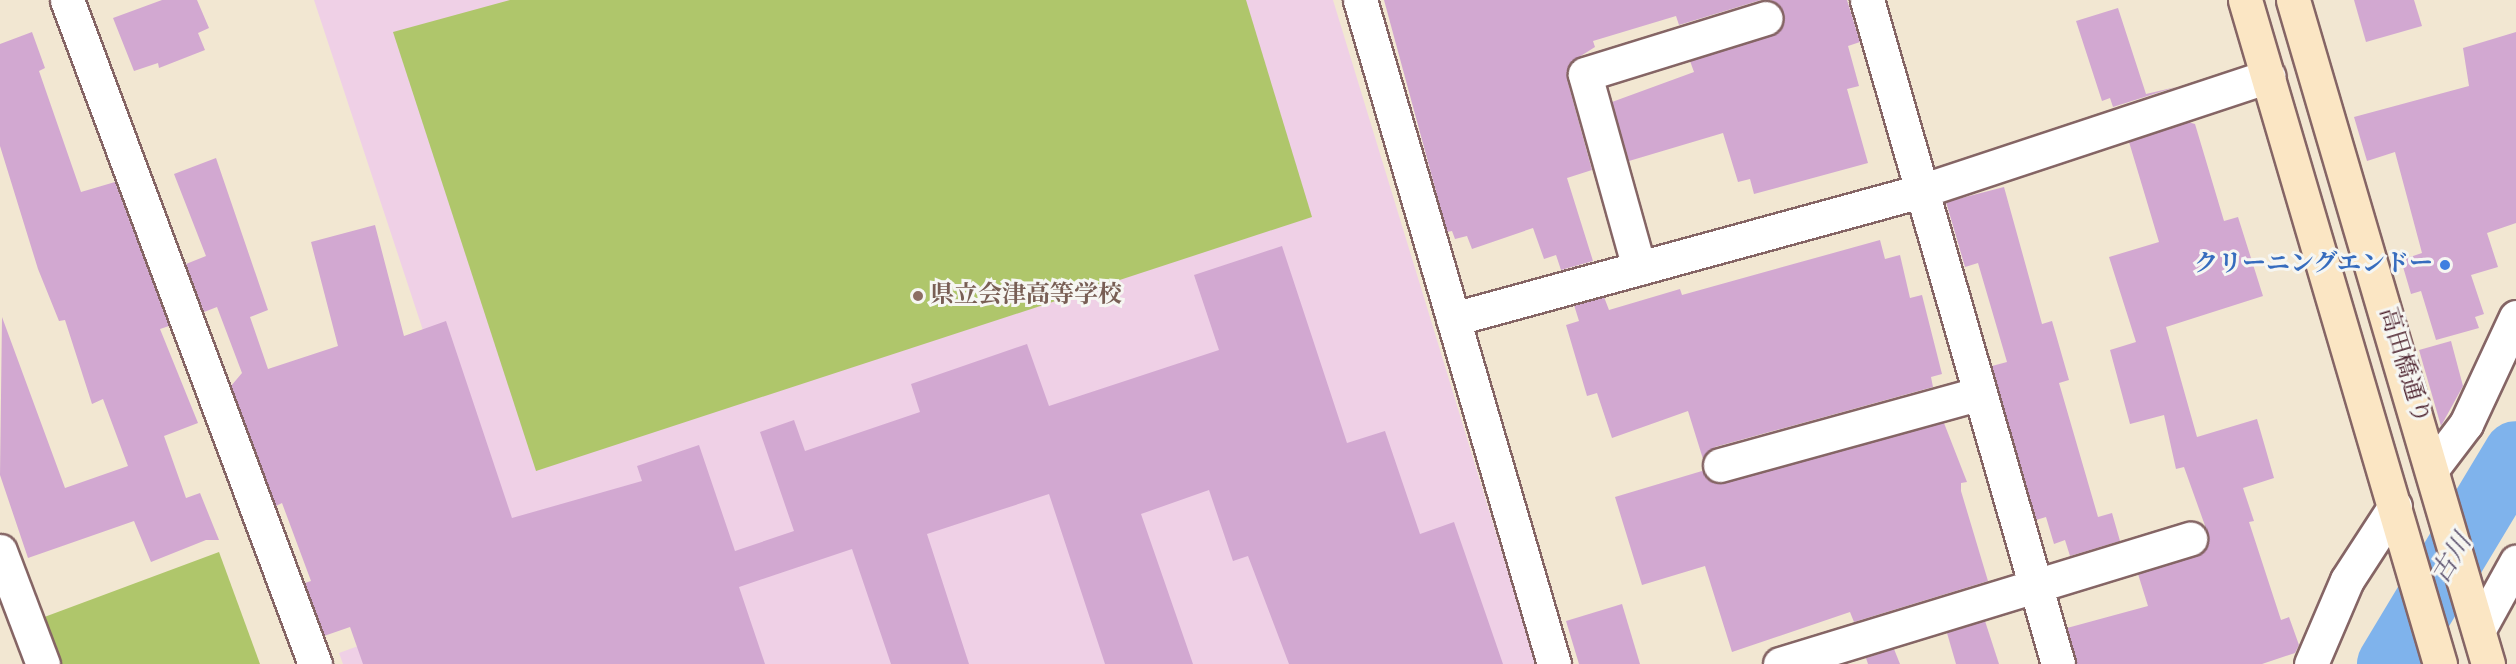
<!DOCTYPE html>
<meta charset="utf-8">
<style>
body{margin:0}
#map{position:relative;width:2516px;height:664px;overflow:hidden;background:#f2e7d2;font-family:"IM FELL DW Pica","Noto Serif JP",serif}
div>[style]{position:absolute}
[style*='--x']{left:calc(var(--x)*1px);top:calc(var(--y)*1px);width:calc(var(--w)*1px);rotate:calc(var(--a)*1deg)}
.built>*{inset:0;background:#efd0e6}
.green>*{inset:0;background:#afc66b}
.river>*{height:64px;margin:-32px;padding:0 32px;transform-origin:32px;border-radius:32px;background:#7fb3ec}
.building>*{inset:0;background:#d2a8d1}
.roads{filter:drop-shadow(2px 0 #856565) drop-shadow(-2px 0 #856565) drop-shadow(0 2px #856565) drop-shadow(0 -2px #856565)}
.street>*{height:33px;margin:-16.5px;padding:0 16.5px;transform-origin:16.5px;border-radius:16.5px;background:#fff}
.secondary>*{height:33px;margin:-16.5px;padding:0 16.5px;transform-origin:16.5px;border-radius:16.5px;background:#fbe6c4}
.dots>*{width:16px;height:16px;translate:-50% -50%;box-sizing:border-box;border:3px solid #f6f6f2;border-radius:50%}
span{translate:-50% -50%;white-space:nowrap;text-align:center;line-height:1.15;-webkit-text-stroke:6px #f6f6f2;paint-order:stroke}
.shop-label{font-size:24px;color:#366cbe;font-weight:700}
.right{translate:-100% -50%;text-align:right}
.education-label{font-size:24px;color:#785e54;font-weight:700}
.left{translate:0 -50%;text-align:left}
.street-label{font-size:24px;color:#4a1f2b}
.water-label{font-size:26px;color:#5d536f;font-style:italic}
</style>
<div id="map">
<div class="built">
<i style="clip-path:polygon(314px 0,1333px 0,1536px 664px,343px 664px,339px 653px,509px 591px)"></i>
</div>
<div class="green">
<i style="clip-path:polygon(510px 0,1246px 0,1312px 217px,536px 471px,393px 32px)"></i>
<i style="clip-path:polygon(219px 552px,260px 664px,56px 664px,39px 619px)"></i>
</div>
<div class="river">
<i style="--x:2389;--y:664;--w:246;--a:-59"></i>
</div>
<div class="building">
<i style="clip-path:polygon(162px 0,197px 0,209px 28px,198px 33px,205px 50px,159px 68px,158px 63px,134px 71px,113px 18px)"></i>
<i style="clip-path:polygon(1384px 0,1761px 0,1679px 25px,1676px 16px,1593px 41px,1595px 47px,1571px 62px,1567px 79px,1592px 170px,1567px 178px,1593px 261px,1561px 270px,1556px 255px,1544px 259px,1533px 228px,1472px 249px,1467px 236px,1455px 239px,1452px 231px,1447px 232px)"></i>
<i style="clip-path:polygon(1771px 0,1847px 0,1860px 42px,1848px 46px,1859px 86px,1847px 89px,1868px 163px,1754px 194px,1750px 179px,1738px 182px,1723px 133px,1629px 161px,1612px 102px,1694px 72px,1690px 61px,1779px 31px,1784px 13px)"></i>
<i style="clip-path:polygon(2354px 0,2414px 0,2422px 26px,2366px 42px)"></i>
<i style="clip-path:polygon(2118px 8px,2146px 94px,2176px 87px,2113px 107px,2110px 98px,2102px 101px,2076px 21px)"></i>
<i style="clip-path:polygon(32px 32px,45px 68px,39px 71px,81px 192px,115px 182px,169px 326px,160px 329px,198px 423px,164px 436px,186px 498px,200px 493px,219px 540px,206px 540px,151px 562px,134px 521px,28px 558px,0 475px,2px 317px,65px 488px,128px 466px,103px 399px,92px 404px,65px 320px,59px 321px,38px 269px,0 146px,0 44px)"></i>
<i style="clip-path:polygon(2516px 32px,2516px 223px,2487px 233px,2498px 267px,2471px 275px,2484px 314px,2475px 317px,2479px 328px,2436px 340px,2421px 291px,2411px 294px,2401px 260px,2422px 253px,2395px 152px,2367px 161px,2354px 117px,2469px 86px,2463px 48px)"></i>
<i style="clip-path:polygon(2188px 122px,2195px 124px,2224px 221px,2238px 217px,2263px 296px,2166px 327px,2197px 437px,2257px 419px,2274px 478px,2243px 488px,2254px 521px,2249px 522px,2281px 620px,2289px 617px,2299px 645px,2295px 653px,2262px 664px,2076px 664px,2067px 628px,2148px 606px,2138px 574px,2207px 548px,2208px 534px,2184px 467px,2176px 469px,2164px 415px,2130px 424px,2110px 350px,2136px 342px,2109px 257px,2159px 242px,2129px 142px)"></i>
<i style="clip-path:polygon(216px 158px,268px 310px,250px 317px,268px 369px,338px 346px,311px 242px,375px 225px,404px 336px,446px 321px,512px 518px,642px 481px,637px 466px,699px 445px,735px 551px,794px 531px,760px 432px,794px 420px,805px 451px,920px 412px,911px 384px,1027px 344px,1049px 406px,1219px 350px,1194px 275px,1282px 246px,1347px 443px,1385px 431px,1420px 534px,1454px 522px,1503px 664px,1289px 664px,1248px 556px,1233px 561px,1209px 490px,1141px 514px,1193px 664px,1105px 664px,1049px 494px,927px 534px,969px 664px,891px 664px,852px 549px,739px 587px,765px 664px,363px 664px,350px 627px,324px 636px,305px 583px,311px 581px,282px 503px,276px 506px,231px 386px,242px 373px,217px 307px,204px 312px,186px 264px,206px 256px,174px 174px)"></i>
<i style="clip-path:polygon(2004px 187px,2042px 324px,2052px 321px,2069px 380px,2059px 383px,2098px 517px,2112px 513px,2120px 541px,2070px 556px,2065px 540px,2054px 544px,2046px 517px,2036px 520px,1992px 366px,2007px 362px,1978px 263px,1965px 267px,1946px 202px)"></i>
<i style="clip-path:polygon(1880px 240px,1885px 259px,1900px 255px,1910px 298px,1922px 295px,1942px 374px,1931px 377px,1933px 387px,1715px 447px,1703px 459px,1688px 411px,1612px 438px,1597px 393px,1587px 396px,1566px 325px,1579px 321px,1574px 305px,1604px 297px,1609px 310px,1680px 289px,1682px 295px)"></i>
<i style="clip-path:polygon(2451px 341px,2463px 386px,2441px 426px,2419px 350px)"></i>
<i style="clip-path:polygon(1944px 423px,1967px 482px,1961px 483px,1961px 491px,1988px 581px,1854px 622px,1850px 612px,1732px 652px,1705px 566px,1642px 585px,1615px 497px,1702px 471px,1715px 483px,1725px 483px)"></i>
<i style="clip-path:polygon(1622px 604px,1640px 664px,1579px 664px,1566px 621px)"></i>
<i style="clip-path:polygon(1985px 621px,1999px 664px,1956px 664px,1947px 633px)"></i>
<i style="clip-path:polygon(1894px 649px,1900px 664px,1868px 664px,1866px 658px)"></i>
</div>
<div class="roads">
<div class="street">
<i style="--x:67;--y:0;--w:709;--a:69.52"></i>
<i style="--x:1360;--y:0;--w:692;--a:73.71"></i>
<i style="--x:1867;--y:0;--w:691;--a:73.95"></i>
<i style="--x:1639;--y:268;--w:201;--a:-105.6"></i>
<i style="--x:1585;--y:74;--w:189;--a:-17.2"></i>
<i style="--x:1453;--y:319;--w:485;--a:-15.3"></i>
<i style="--x:1921;--y:191;--w:366;--a:-18.3"></i>
<i style="--x:1720;--y:465;--w:268;--a:-15.4"></i>
<i style="--x:2434;--y:466;--w:53;--a:-52.7"></i>
<i style="--x:2466;--y:424;--w:118;--a:-65"></i>
<i style="--x:0;--y:551;--w:121;--a:69.2"></i>
<i style="--x:2479;--y:629;--w:77;--a:-61.1"></i>
<i style="--x:1780;--y:664;--w:429;--a:-17"></i>
<i style="--x:2311;--y:664;--w:91;--a:-66.8"></i>
<i style="--x:2347;--y:580;--w:88;--a:-57"></i>
</div>
<div class="secondary">
<i style="--x:2245;--y:0;--w:692;--a:73.63"></i>
<i style="--x:2293;--y:0;--w:692;--a:73.63"></i>
</div>
</div>
<div class="dots">
<i style="left:2445px;top:265px;background:#3f7fe0"></i>
<i style="left:918px;top:296px;background:#8d6e63"></i>
</div>
<div class="shop-label">
<span class="right" style="left:2433px;top:265px">クリーニングエンドー</span>
</div>
<div class="education-label">
<span class="left" style="left:930px;top:296px">県立会津高等学校</span>
</div>
<div class="street-label">
<span style="left:2404px;top:366px;rotate:73deg">高田橋通り</span>
</div>
<div class="water-label">
<span style="left:2452px;top:559px;rotate:-59deg">古川</span>
</div>
</div>
